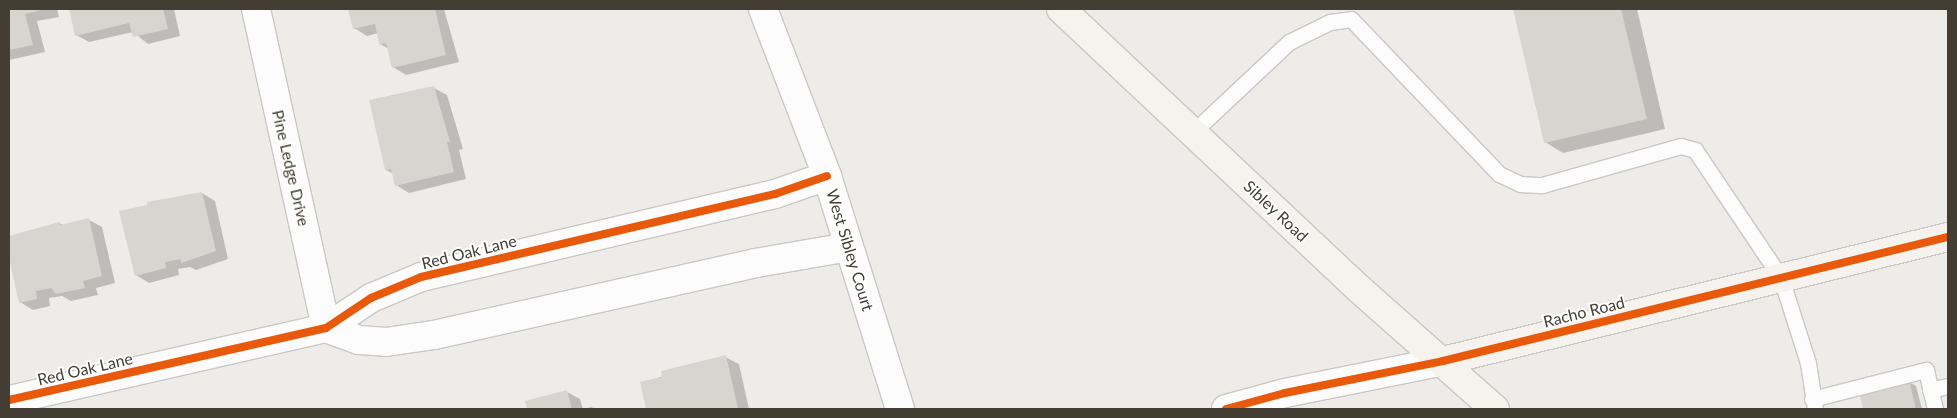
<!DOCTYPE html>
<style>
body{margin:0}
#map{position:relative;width:1957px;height:418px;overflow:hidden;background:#eeece8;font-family:Lato,sans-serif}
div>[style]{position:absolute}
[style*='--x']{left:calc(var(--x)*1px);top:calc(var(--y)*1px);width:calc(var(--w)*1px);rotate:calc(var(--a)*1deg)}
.shadow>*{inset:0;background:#0003}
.building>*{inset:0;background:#d8d5d0}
.roads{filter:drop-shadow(1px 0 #cbc8c4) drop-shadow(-1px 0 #cbc8c4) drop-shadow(0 1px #cbc8c4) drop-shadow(0 -1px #cbc8c4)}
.lane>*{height:15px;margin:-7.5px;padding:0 7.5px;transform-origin:7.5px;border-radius:7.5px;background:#fcfcfc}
.street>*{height:28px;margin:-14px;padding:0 14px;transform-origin:14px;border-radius:14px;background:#fcfcfc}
.secondary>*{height:28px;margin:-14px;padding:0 14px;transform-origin:14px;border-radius:14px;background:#f6f3ee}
.cycleway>*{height:8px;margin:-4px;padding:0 4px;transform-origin:4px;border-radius:4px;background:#e8590c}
span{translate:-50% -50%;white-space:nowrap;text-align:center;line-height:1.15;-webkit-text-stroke:4px #fff;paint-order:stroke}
.street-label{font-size:16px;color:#443d34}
.frame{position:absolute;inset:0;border:10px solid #443d34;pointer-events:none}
</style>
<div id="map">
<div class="shadow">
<i style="clip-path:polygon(9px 9px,57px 9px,59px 17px,37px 21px,45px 52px,9px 60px)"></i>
<i style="clip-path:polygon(70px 9px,174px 9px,180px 36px,148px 44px,133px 32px,89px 42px,76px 35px)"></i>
<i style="clip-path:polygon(350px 9px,444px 9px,459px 62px,406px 75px,393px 67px,389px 49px,380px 44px,378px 33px,367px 36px,354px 28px)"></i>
<i style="clip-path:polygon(1514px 9px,1637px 9px,1665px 129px,1563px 153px,1545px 142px)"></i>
<i style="clip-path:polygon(434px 88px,447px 95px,463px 149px,459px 150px,466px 179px,409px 193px,396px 185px,394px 174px,386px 170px)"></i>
<i style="clip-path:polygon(202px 193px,215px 201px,228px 259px,196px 270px,190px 267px,178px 269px,179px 275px,149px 283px,136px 275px)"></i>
<i style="clip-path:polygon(89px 220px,102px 227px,115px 283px,96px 288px,98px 295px,71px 301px,62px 296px,49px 298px,50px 306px,33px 310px,20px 302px,9px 253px,9px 237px,59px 223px,63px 225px)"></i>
<i style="clip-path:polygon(725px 357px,739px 364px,749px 409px,648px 409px,641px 383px)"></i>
<i style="clip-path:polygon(1909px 382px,1916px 386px,1922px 409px,1865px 409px,1861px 393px)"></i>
<i style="clip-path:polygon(567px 392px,580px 399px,583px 409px,591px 407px,596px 409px,529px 409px,527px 402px)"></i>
</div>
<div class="building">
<i style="clip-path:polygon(9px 9px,45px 9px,25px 14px,33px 45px,9px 50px)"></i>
<i style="clip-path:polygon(69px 9px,163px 9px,168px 29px,133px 37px,129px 23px,75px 36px)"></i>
<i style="clip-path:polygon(348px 9px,435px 9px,446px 55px,392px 68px,386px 43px,379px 44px,375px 24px,353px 29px)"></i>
<i style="clip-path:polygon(1513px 9px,1621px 9px,1647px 119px,1544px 143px)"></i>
<i style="clip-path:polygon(434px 86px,450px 142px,447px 142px,454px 172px,395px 186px,391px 169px,385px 170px,369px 100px)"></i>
<i style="clip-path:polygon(202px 192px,216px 251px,181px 263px,181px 259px,165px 262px,166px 268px,135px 276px,119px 211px,147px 205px,147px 202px)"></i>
<i style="clip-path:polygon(89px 218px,102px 276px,83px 281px,85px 288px,56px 294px,51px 288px,36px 291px,37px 299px,19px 303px,9px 258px,9px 236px,59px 222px,60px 225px)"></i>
<i style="clip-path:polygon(726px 355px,738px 409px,646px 409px,640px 382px,662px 377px,661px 371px)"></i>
<i style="clip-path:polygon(1909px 380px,1916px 409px,1863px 409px,1859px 392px)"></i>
<i style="clip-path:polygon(567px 390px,572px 409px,527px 409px,525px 401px)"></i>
</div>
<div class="roads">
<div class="lane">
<i style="--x:1192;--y:133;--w:133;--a:-43.2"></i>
<i style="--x:1289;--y:42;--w:46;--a:-26"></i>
<i style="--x:1330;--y:22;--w:21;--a:-8"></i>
<i style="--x:1351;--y:19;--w:214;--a:46.3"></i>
<i style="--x:1499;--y:174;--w:23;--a:25"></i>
<i style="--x:1520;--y:184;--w:22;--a:3"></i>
<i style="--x:1542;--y:185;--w:144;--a:-15.7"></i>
<i style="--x:1681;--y:146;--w:15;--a:16"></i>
<i style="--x:1695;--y:150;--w:154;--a:56.1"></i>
<i style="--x:1781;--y:278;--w:89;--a:72.4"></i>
<i style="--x:1808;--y:363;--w:47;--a:81.3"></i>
<i style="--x:1930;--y:390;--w:18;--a:-13"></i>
<i style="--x:1812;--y:399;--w:118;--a:-14.3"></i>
<i style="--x:1926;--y:370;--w:40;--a:77"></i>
</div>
<div class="street">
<i style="--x:256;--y:9;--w:327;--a:77.6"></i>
<i style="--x:763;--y:9;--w:179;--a:69"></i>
<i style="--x:827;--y:176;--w:244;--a:72.6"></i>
<i style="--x:326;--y:328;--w:35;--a:20"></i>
<i style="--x:359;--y:340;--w:27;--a:4"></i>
<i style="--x:386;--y:342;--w:49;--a:-8.3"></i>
<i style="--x:434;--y:335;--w:330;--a:-12.6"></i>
<i style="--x:756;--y:263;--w:94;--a:-9.8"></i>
<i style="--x:9;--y:400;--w:325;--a:-12.8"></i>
<i style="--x:326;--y:328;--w:54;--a:-33.7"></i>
<i style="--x:371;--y:298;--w:54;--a:-22.8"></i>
<i style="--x:421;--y:277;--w:364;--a:-13.2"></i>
<i style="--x:775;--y:194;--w:55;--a:-19.1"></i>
<i style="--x:1226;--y:409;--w:61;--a:-15.2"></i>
<i style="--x:1285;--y:393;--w:161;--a:-11.4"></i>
</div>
<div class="secondary">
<i style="--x:1061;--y:9;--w:407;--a:43.2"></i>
<i style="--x:1358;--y:288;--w:183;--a:41.5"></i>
<i style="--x:1443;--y:361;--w:520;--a:-13.8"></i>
</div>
</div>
<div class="cycleway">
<i style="--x:9;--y:400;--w:325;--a:-12.8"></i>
<i style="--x:326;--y:328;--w:54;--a:-33.7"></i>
<i style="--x:371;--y:298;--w:54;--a:-22.8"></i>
<i style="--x:421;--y:277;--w:364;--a:-13.2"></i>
<i style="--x:775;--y:194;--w:55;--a:-19.1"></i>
<i style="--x:1226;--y:409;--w:61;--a:-15.2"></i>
<i style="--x:1285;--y:393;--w:161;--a:-11.4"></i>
<i style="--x:1443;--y:361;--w:520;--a:-13.8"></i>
</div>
<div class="street-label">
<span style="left:291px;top:168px;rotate:77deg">Pine Ledge Drive</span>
<span style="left:1276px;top:211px;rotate:43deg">Sibley Road</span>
<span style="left:850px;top:250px;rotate:73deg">West Sibley Court</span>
<span style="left:469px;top:252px;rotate:-14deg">Red Oak Lane</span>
<span style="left:1584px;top:312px;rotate:-14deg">Racho Road</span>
<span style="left:85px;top:369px;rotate:-13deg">Red Oak Lane</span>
</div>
<div class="frame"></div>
</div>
